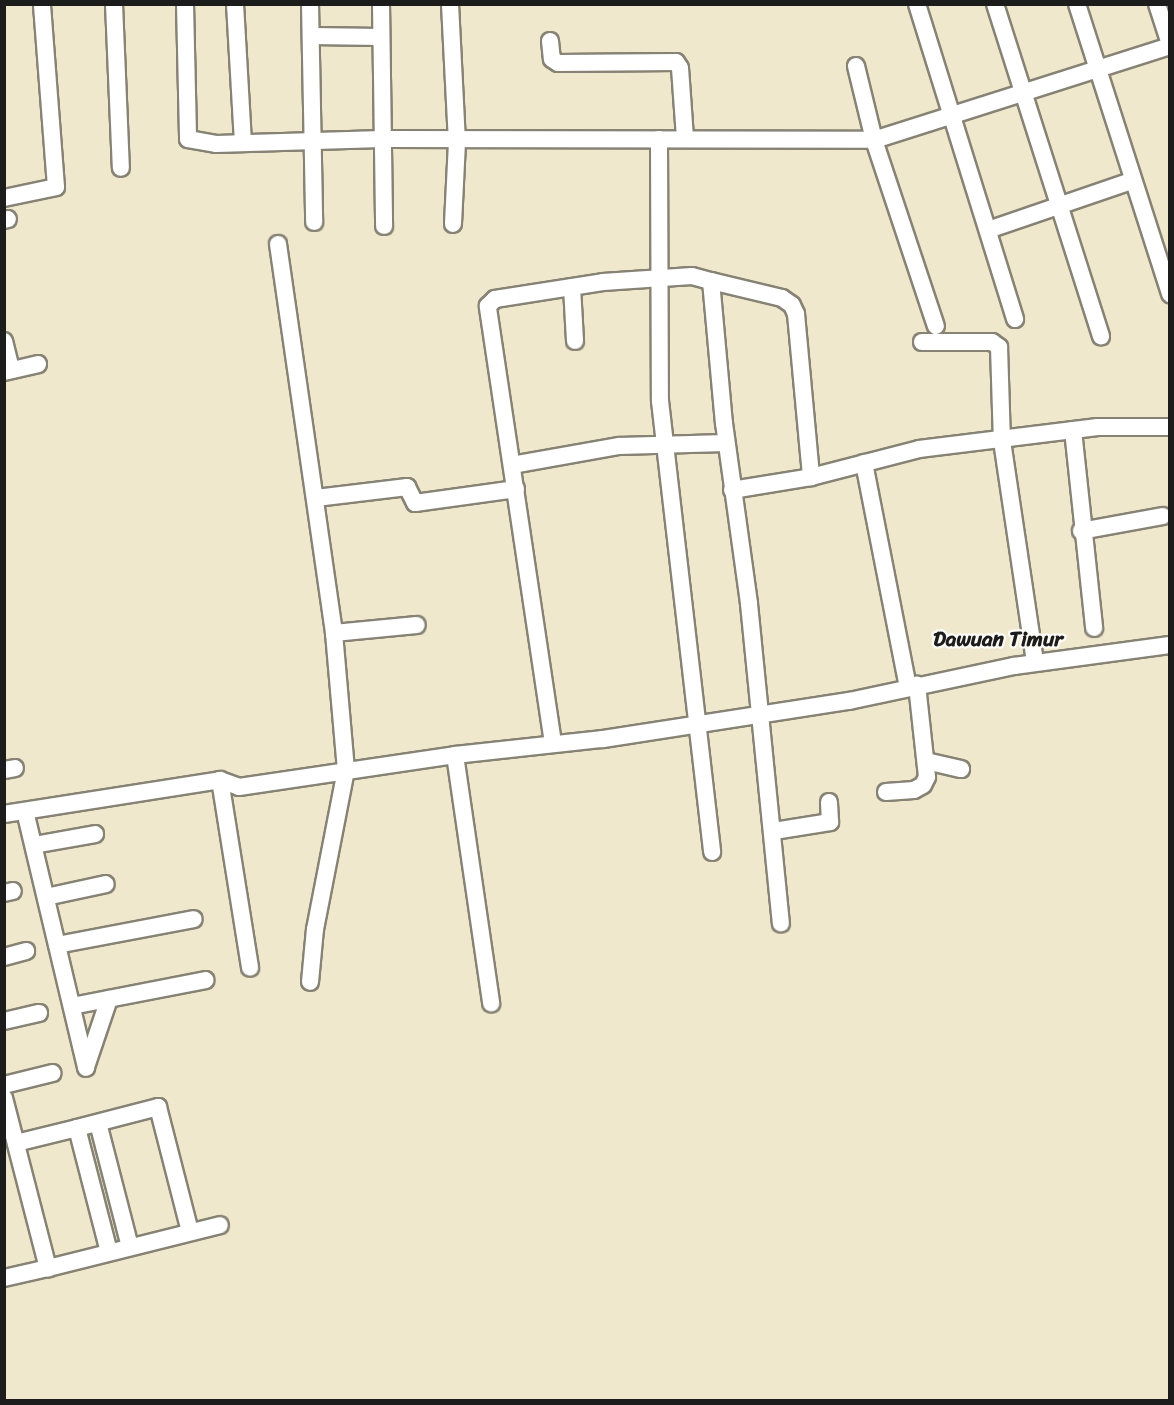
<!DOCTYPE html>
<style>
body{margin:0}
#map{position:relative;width:1174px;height:1405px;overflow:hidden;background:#efe8cd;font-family:Sriracha,sans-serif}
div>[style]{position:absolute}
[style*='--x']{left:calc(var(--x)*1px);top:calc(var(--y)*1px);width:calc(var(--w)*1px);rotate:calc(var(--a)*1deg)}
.roads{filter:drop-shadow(2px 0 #868274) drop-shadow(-2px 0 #868274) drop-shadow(0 2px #868274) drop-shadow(0 -2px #868274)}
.minor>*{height:16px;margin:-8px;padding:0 8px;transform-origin:8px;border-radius:8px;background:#fff}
span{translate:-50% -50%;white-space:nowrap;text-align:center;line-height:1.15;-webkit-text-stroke:4.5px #fdfcf7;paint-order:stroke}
.quarter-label{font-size:21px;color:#1c1c1c;font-weight:700}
.frame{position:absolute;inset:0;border:6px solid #1c1c1c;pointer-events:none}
</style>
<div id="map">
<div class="roads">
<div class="minor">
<i style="--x:114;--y:4;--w:164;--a:87.6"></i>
<i style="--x:185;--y:4;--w:135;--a:88.7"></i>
<i style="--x:188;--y:139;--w:28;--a:10"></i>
<i style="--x:216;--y:144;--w:166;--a:-1.7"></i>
<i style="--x:382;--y:139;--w:492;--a:0.1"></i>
<i style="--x:874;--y:140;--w:311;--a:-17.6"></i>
<i style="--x:235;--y:4;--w:137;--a:86.7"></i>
<i style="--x:310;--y:4;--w:218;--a:88.9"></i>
<i style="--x:381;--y:4;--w:222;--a:89.2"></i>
<i style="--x:450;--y:4;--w:138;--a:87.1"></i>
<i style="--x:457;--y:142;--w:82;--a:92.8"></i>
<i style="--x:917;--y:4;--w:330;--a:72.7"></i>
<i style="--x:995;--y:4;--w:349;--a:72.3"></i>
<i style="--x:1077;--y:4;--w:305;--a:72.2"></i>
<i style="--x:1157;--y:4;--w:42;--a:72"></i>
<i style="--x:311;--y:36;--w:70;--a:0.8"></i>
<i style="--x:550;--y:41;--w:18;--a:84"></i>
<i style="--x:552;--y:59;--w:7;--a:34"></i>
<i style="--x:558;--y:63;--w:118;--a:-0.5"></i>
<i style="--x:676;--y:62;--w:7;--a:56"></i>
<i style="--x:680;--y:68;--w:70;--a:85.9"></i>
<i style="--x:856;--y:66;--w:76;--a:76.3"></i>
<i style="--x:874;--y:140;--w:196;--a:71.6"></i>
<i style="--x:659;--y:139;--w:262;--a:89.8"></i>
<i style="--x:660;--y:401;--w:454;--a:83.4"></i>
<i style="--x:4;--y:198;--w:53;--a:-11.9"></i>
<i style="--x:56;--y:187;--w:184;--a:-94.4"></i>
<i style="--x:4;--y:220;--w:4;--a:-14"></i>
<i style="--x:988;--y:230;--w:151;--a:-18.9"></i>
<i style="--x:278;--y:244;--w:393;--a:81.8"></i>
<i style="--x:334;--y:633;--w:138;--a:85"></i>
<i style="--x:346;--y:770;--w:162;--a:101"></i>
<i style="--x:315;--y:929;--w:53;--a:95.4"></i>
<i style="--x:711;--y:281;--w:73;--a:13.5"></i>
<i style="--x:782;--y:298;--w:12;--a:35"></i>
<i style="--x:792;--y:305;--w:10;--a:66"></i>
<i style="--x:796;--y:314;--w:164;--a:84.7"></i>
<i style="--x:572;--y:287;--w:54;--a:86.8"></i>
<i style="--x:4;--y:341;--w:30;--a:76"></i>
<i style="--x:922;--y:342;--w:70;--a:0"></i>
<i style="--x:992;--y:342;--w:9;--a:36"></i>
<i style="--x:999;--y:347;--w:94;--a:88.2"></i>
<i style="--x:1002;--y:441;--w:224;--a:81.5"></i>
<i style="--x:4;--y:372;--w:35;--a:-13"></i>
<i style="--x:1073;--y:430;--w:199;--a:83.9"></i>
<i style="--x:864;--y:463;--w:228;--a:78.9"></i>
<i style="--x:512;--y:465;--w:109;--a:-10.1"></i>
<i style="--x:619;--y:446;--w:107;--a:-1.6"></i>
<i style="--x:732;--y:490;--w:80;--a:-9.3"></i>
<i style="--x:811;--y:477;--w:112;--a:-14.5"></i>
<i style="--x:919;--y:449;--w:180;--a:-7"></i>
<i style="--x:1098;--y:427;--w:72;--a:0"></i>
<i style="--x:316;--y:498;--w:92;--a:-6.9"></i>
<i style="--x:407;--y:487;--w:18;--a:63"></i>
<i style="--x:415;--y:503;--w:102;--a:-7.9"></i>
<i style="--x:1081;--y:531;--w:83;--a:-10.4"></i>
<i style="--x:334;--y:633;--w:83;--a:-5.5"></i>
<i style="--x:553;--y:743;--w:442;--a:-98.5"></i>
<i style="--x:488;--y:306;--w:10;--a:-45"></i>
<i style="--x:495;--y:299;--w:109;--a:-8.9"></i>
<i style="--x:603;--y:282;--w:89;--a:-3.9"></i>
<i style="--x:692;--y:276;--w:20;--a:15"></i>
<i style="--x:711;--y:281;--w:143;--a:84.8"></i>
<i style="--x:724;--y:423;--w:183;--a:82.1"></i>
<i style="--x:749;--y:604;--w:321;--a:84.3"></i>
<i style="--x:455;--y:755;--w:251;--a:81.7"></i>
<i style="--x:926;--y:761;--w:36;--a:13"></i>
<i style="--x:4;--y:770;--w:11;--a:-10"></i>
<i style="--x:220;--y:780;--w:190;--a:80.9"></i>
<i style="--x:886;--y:792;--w:28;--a:-4"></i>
<i style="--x:914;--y:790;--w:10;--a:-29"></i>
<i style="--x:923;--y:785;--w:9;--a:-63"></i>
<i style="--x:927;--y:777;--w:93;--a:-96.2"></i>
<i style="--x:25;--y:811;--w:264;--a:76.6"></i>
<i style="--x:4;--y:814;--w:219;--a:-8.9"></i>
<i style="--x:220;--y:780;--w:20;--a:20"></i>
<i style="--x:239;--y:787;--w:218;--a:-8.4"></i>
<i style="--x:455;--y:755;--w:149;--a:-6.2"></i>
<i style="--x:603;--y:739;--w:249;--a:-8.8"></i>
<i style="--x:849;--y:701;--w:169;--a:-12"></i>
<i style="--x:1014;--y:666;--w:157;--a:-7.7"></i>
<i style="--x:774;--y:831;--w:57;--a:-9.1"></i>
<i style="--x:830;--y:822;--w:20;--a:-93"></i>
<i style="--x:34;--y:845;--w:62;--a:-10.2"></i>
<i style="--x:4;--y:893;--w:9;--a:-13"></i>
<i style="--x:46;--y:897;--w:61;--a:-12.2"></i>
<i style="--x:57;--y:945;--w:139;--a:-10.7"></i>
<i style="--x:4;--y:957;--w:23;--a:-15"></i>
<i style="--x:72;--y:1006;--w:136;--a:-11"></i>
<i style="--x:4;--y:1021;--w:36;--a:-13"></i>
<i style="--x:86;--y:1067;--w:72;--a:-71.3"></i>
<i style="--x:4;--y:1085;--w:50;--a:-13.8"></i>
<i style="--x:4;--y:1098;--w:176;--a:75.5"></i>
<i style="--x:48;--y:1268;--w:177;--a:-14"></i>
<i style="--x:98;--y:1123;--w:128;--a:75.5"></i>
<i style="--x:16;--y:1143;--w:63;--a:-13.8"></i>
<i style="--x:109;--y:1252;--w:128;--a:-104.5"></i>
<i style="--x:77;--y:1128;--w:84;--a:-14.5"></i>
<i style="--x:158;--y:1107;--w:129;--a:75.6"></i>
<i style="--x:4;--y:1278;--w:45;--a:-12.8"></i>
</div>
</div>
<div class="quarter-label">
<span style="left:998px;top:639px">Dawuan Timur</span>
</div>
<div class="frame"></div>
</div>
